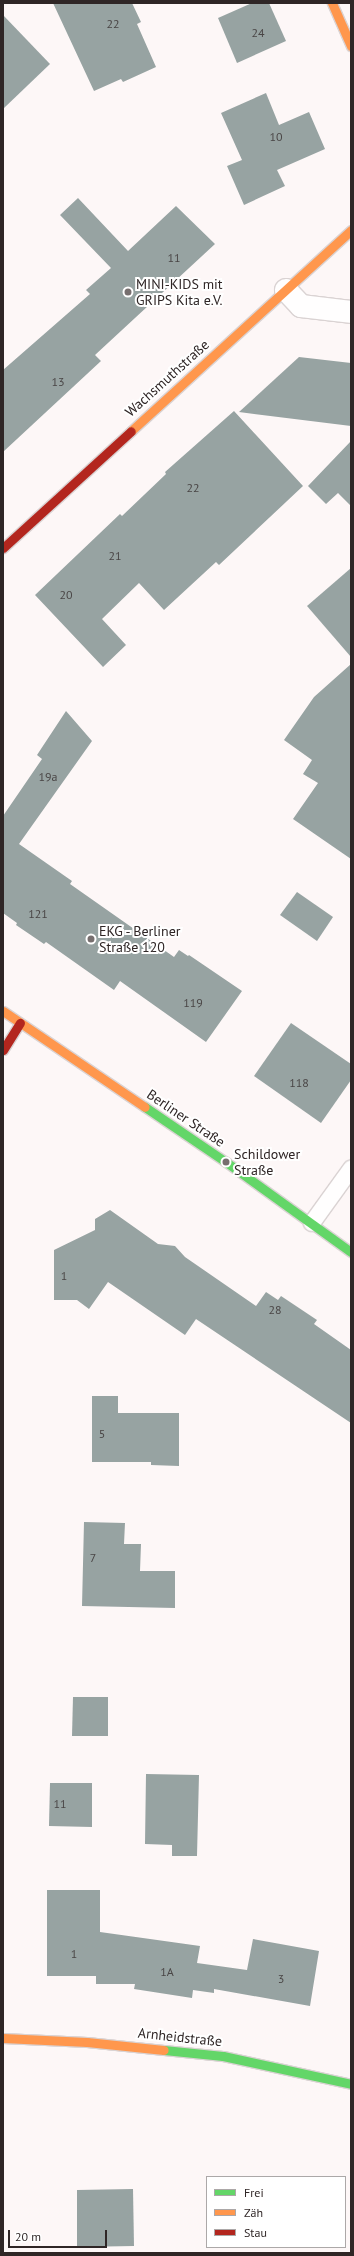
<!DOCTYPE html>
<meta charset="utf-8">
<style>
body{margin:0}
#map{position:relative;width:354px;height:2256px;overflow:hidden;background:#fdf7f7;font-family:"PT Sans",sans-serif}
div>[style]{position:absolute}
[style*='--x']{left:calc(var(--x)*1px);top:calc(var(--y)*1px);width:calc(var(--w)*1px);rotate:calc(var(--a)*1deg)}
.building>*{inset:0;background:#97a3a2}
.roads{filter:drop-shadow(1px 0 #dad3d3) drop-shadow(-1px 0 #dad3d3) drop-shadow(0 1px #dad3d3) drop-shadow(0 -1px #dad3d3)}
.lane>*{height:16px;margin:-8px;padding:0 8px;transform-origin:8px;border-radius:8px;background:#fffefe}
.street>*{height:22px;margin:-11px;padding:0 11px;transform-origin:11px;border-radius:11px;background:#fffefe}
.fast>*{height:9px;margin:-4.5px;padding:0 4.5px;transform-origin:4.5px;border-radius:4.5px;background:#63d668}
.slow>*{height:9px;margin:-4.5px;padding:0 4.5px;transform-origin:4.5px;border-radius:4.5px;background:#ff974d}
.jam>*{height:9px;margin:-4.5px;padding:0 4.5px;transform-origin:4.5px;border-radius:4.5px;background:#b3261e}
.dots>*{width:11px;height:11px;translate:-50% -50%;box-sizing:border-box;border:2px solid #fff;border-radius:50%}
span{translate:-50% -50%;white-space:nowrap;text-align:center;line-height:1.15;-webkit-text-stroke:4px #fff;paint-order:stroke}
.number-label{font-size:12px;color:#494545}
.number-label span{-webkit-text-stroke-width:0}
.poi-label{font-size:14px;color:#2f2626}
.left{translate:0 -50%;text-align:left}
.street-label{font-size:14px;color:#2f2626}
.frame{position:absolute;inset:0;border:4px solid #2f2626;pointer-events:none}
.legend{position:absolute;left:206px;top:2176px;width:140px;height:72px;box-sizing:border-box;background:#fff;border:1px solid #aca8a8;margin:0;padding:5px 7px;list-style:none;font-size:12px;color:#2f2626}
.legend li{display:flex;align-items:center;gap:8px;height:20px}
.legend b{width:20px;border:1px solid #aca8a8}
.scale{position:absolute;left:8px;top:2230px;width:99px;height:18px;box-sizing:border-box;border:2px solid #2f2626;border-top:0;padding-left:5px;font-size:12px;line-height:14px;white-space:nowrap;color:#2f2626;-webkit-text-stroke:3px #fff;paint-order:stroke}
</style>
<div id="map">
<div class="building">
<i style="clip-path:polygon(53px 3px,132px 3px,141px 22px,137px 24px,156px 67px,123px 82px,121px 79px,94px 91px)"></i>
<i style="clip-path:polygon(252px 3px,269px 3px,286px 41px,237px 63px,218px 18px)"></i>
<i style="clip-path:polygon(3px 15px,50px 64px,3px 109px)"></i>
<i style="clip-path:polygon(266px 93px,279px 125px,309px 112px,325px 149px,277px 170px,285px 186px,244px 205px,227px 166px,242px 160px,221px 113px)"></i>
<i style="clip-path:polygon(78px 198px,128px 251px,176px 206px,215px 244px,95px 355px,101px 361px,3px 452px,3px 370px,90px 294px,86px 290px,111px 268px,60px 215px)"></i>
<i style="clip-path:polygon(299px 357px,351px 363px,351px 426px,239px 412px)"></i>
<i style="clip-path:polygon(234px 411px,303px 486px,219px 565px,216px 562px,164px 610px,139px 583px,102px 619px,126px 645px,103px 667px,35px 595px,120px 514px,122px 516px,166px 474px,165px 472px)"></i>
<i style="clip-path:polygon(351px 441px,351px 506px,338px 493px,326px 504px,308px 486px)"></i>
<i style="clip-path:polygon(351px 568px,351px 657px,307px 606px)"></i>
<i style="clip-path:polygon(351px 664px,351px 859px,293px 819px,318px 783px,303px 774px,312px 760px,284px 740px,314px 697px)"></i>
<i style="clip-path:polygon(66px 711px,92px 741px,19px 844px,72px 881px,70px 884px,174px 957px,179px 950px,188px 956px,189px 955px,242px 991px,206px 1042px,120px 981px,114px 990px,46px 942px,44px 944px,16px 925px,17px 923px,3px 913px,3px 816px,42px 759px,37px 755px)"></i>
<i style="clip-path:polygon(297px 892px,333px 917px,317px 941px,280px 915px)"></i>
<i style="clip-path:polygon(291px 1023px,351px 1064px,351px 1080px,321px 1123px,254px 1076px)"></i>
<i style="clip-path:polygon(110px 1210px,158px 1244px,175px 1246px,185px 1257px,256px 1306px,266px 1292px,278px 1300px,281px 1296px,317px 1320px,314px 1324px,351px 1350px,351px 1423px,196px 1319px,185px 1335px,108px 1282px,89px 1309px,77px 1300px,54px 1300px,54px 1250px,95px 1230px,95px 1219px)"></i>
<i style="clip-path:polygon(92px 1396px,118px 1396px,118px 1413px,179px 1413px,179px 1466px,151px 1465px,151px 1462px,92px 1462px)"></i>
<i style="clip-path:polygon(84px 1522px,125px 1523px,124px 1544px,141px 1544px,140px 1571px,175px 1571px,175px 1608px,82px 1606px)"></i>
<i style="clip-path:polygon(73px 1697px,108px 1697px,108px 1736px,72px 1736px)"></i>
<i style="clip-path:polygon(146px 1774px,199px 1775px,197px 1856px,172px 1856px,172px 1845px,145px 1844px)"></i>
<i style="clip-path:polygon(50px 1783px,92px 1783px,92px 1827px,49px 1826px)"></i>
<i style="clip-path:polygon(47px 1890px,100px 1890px,100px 1932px,200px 1946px,197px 1963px,247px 1970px,253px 1939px,319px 1951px,310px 2006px,214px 1989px,214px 1993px,193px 1990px,192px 1998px,134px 1989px,135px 1984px,96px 1984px,96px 1976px,47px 1976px)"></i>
<i style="clip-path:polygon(133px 2189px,134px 2246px,77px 2247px,77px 2190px)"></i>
</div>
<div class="roads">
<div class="lane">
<i style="--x:312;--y:1223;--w:67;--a:-54.2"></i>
</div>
<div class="street">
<i style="--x:286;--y:290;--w:22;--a:47"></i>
<i style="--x:301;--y:306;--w:50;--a:6.8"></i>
</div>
<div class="fast">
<i style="--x:145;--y:1107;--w:98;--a:34.2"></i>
<i style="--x:226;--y:1162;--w:154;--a:35.8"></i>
<i style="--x:164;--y:2050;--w:59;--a:5.8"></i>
<i style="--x:223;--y:2056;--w:131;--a:12.3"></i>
</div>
<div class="slow">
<i style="--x:332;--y:3;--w:47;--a:66.2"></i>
<i style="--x:131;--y:431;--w:298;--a:-42.4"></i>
<i style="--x:3;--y:1011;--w:171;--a:34.1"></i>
<i style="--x:3;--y:2038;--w:84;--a:2.7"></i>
<i style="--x:87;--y:2042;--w:77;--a:5.9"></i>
</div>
<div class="jam">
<i style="--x:3;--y:548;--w:173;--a:-42.4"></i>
<i style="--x:3;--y:1050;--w:32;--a:-58"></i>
</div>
</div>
<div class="dots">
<i style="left:128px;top:292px;background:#776f6f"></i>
<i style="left:91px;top:939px;background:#776f6f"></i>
<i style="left:226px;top:1162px;background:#776f6f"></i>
</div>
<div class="number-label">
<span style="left:113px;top:24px">22</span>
<span style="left:258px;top:33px">24</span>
<span style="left:276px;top:137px">10</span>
<span style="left:174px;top:258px">11</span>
<span style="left:58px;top:382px">13</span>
<span style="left:193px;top:488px">22</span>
<span style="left:115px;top:556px">21</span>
<span style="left:66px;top:595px">20</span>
<span style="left:48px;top:777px">19a</span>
<span style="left:38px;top:914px">121</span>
<span style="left:193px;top:1003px">119</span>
<span style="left:299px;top:1083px">118</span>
<span style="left:64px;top:1276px">1</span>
<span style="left:275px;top:1310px">28</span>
<span style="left:102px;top:1434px">5</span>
<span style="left:93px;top:1558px">7</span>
<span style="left:60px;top:1804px">11</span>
<span style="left:74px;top:1954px">1</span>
<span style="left:167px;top:1972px">1A</span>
<span style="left:281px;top:1979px">3</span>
</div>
<div class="poi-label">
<span class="left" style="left:136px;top:292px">MINI-KIDS mit<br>GRIPS Kita e.V.</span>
<span class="left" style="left:99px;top:939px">EKG - Berliner<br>Straße 120</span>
<span class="left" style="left:234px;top:1162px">Schildower<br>Straße</span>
</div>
<div class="street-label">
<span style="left:167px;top:378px;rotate:-42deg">Wachsmuthstraße</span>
<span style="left:186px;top:1118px;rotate:34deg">Berliner Straße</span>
<span style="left:180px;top:2037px;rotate:6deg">Arnheidstraße</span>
</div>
<div class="frame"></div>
<ul class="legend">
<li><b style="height:5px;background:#63d668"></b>Frei</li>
<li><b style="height:5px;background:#ff974d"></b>Zäh</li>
<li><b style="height:5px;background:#b3261e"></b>Stau</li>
</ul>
<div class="scale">20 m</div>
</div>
